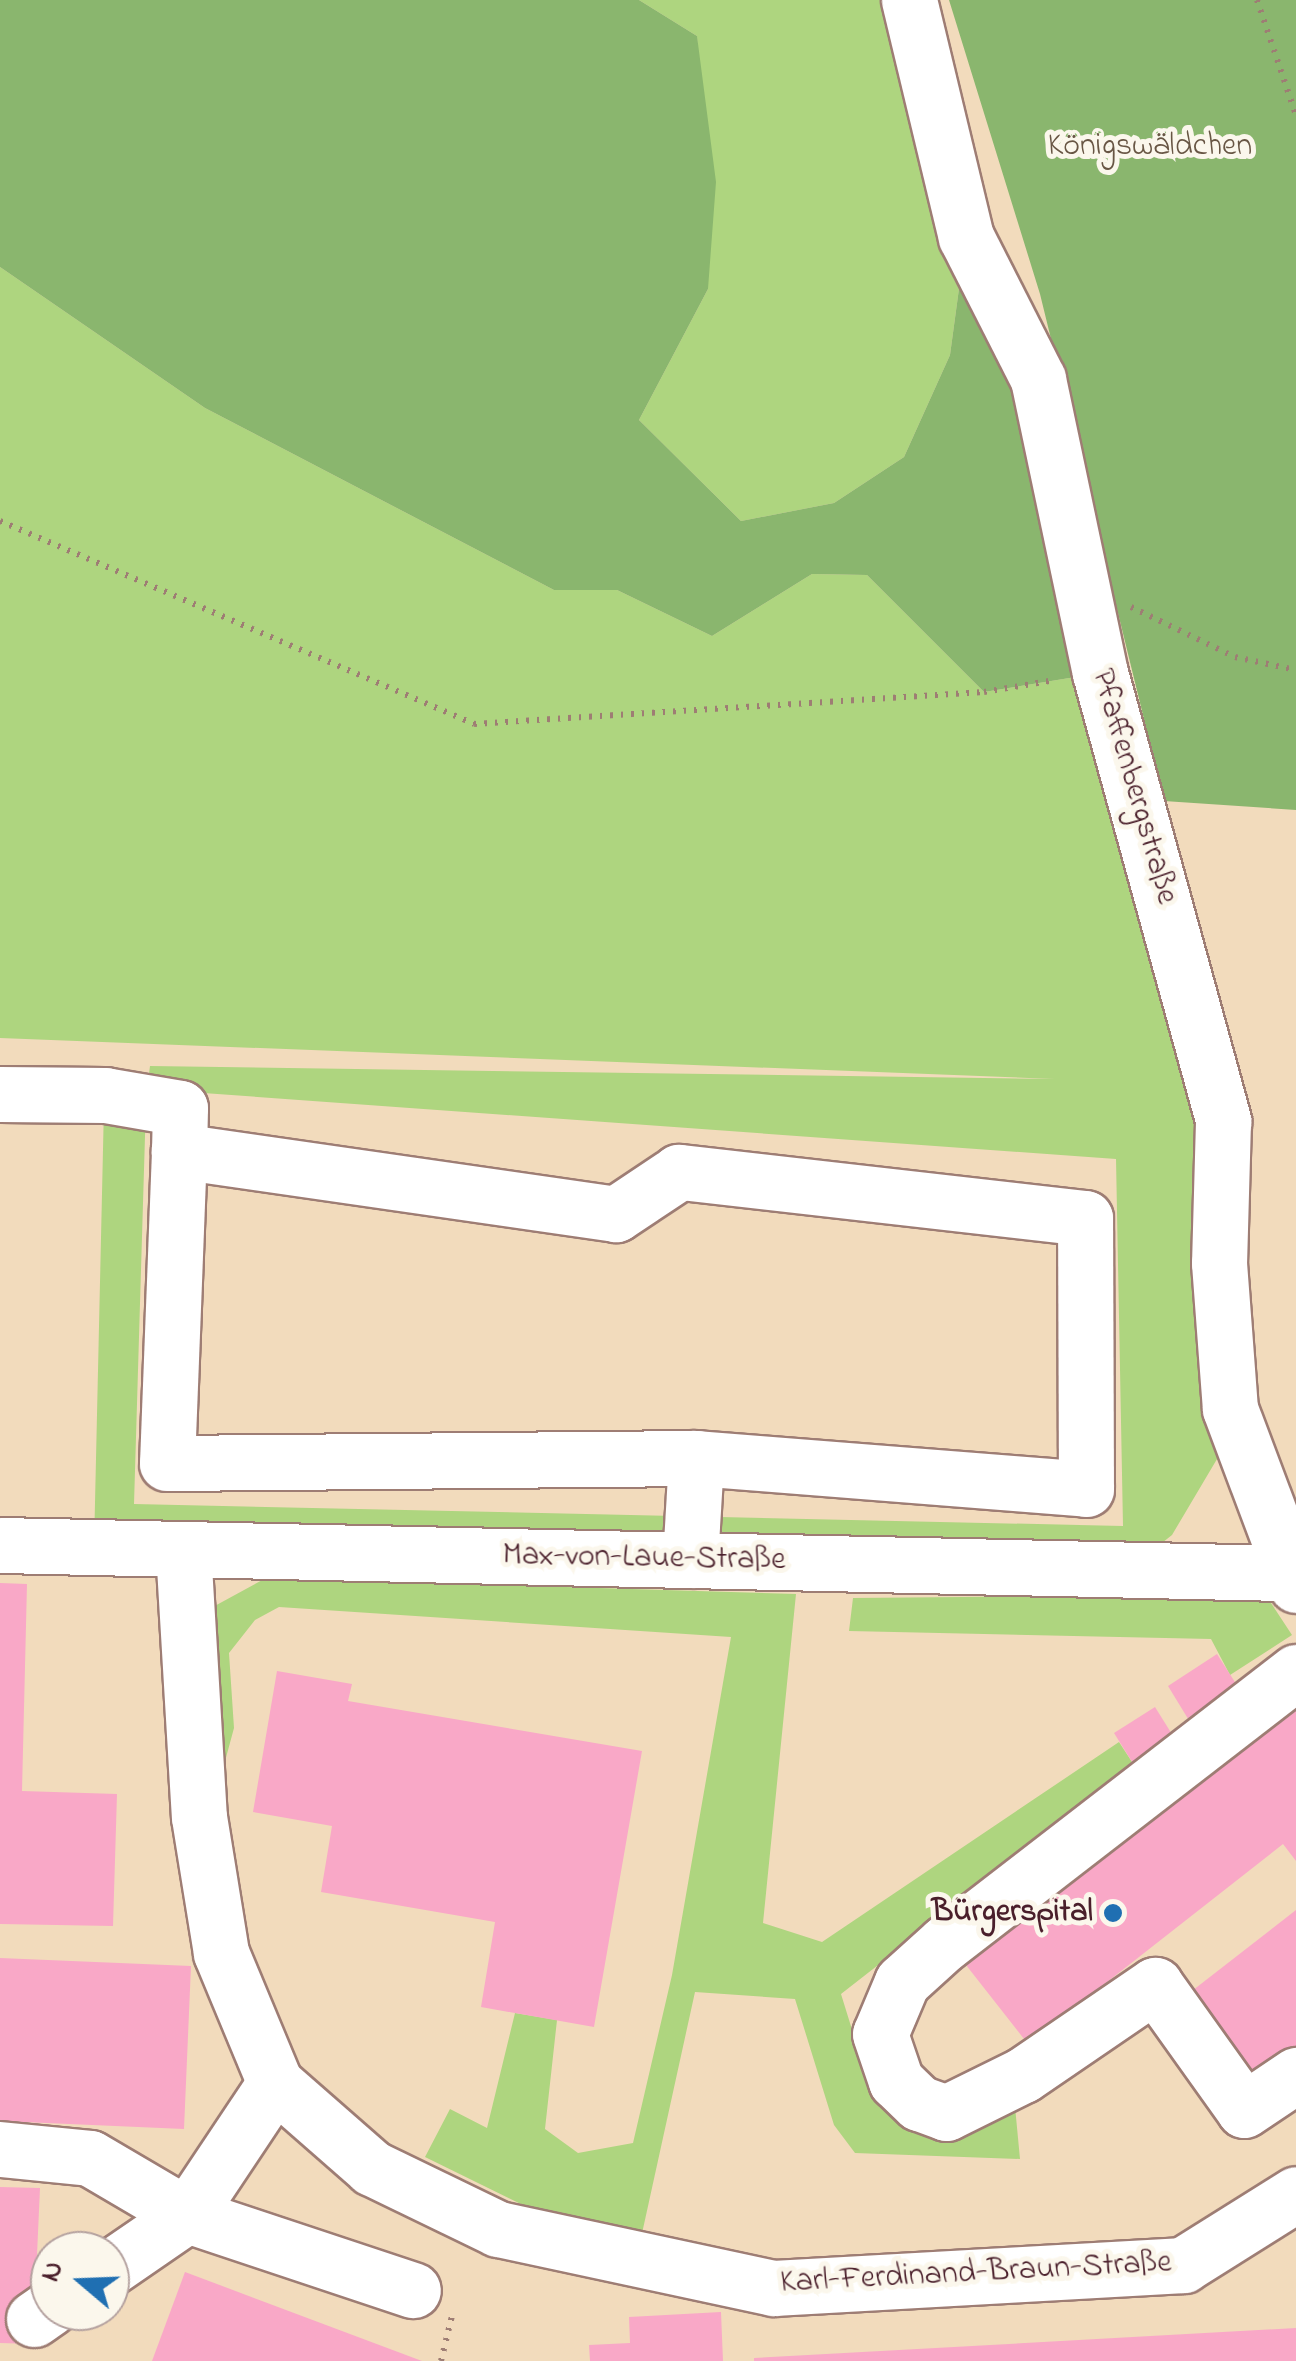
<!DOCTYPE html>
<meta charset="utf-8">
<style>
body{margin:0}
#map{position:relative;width:1296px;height:2361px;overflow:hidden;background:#f2dbbc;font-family:"Indie Flower",sans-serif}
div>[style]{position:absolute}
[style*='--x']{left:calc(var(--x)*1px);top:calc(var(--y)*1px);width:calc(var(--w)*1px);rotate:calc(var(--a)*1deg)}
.green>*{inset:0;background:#aed57f}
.forest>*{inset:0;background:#8ab66e}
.building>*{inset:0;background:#f9a8c7}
.path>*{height:6px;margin-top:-3px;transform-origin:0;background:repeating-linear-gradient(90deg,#9e7d74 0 2.5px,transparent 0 10.5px)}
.roads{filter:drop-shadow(2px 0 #9e7d74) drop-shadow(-2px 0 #9e7d74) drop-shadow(0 2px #9e7d74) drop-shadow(0 -2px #9e7d74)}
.minor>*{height:55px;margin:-27.5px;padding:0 27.5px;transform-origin:27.5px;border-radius:27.5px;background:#fff}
.dots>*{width:28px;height:28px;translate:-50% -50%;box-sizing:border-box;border:5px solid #fbf7ec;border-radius:50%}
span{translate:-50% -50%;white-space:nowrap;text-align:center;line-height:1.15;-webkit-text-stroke:10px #fbf7ec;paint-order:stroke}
.park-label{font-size:32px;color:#685644}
.street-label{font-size:32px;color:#4a1f2b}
.poi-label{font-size:32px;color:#4a1f2b;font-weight:700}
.right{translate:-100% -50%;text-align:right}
.north{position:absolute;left:30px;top:2231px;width:100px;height:100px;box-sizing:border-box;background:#fbf7ec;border:2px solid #b4a19f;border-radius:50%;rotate:289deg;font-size:28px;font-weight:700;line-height:40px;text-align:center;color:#4a1f2b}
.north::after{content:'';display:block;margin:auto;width:35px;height:45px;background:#1f6fb2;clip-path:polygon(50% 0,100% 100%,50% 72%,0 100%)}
</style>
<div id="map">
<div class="green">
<i style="clip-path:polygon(639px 0,909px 0,966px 237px,950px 355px,904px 457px,834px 503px,741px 521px,639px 420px,708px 289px,697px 36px)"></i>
<i style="clip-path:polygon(0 267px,205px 408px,554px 590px,617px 590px,712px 636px,812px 574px,867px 575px,984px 692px,1100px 673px,1223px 1121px,1220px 1454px,1172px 1535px,1129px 1569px,94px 1547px,104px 1105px,146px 1103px,134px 1504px,1123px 1526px,1116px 1159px,147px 1089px,150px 1066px,1055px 1079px,0 1038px)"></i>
<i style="clip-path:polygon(266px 1578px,796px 1594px,763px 1923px,822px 1942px,1119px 1742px,1134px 1765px,841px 1994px,872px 2094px,948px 2123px,1014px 2096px,1020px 2159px,855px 2153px,834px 2125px,795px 1999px,695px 1992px,641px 2238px,527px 2207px,425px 2157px,450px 2109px,487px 2128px,515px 2013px,557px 2020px,545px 2129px,578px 2153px,633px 2143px,672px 1975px,731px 1637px,279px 1607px,255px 1620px,229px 1653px,234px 1728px,224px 1765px,211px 1608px)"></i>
<i style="clip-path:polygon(1265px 1594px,1292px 1635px,1230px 1675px,1211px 1639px,849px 1631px,853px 1598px)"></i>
</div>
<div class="forest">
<i style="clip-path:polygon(0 0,639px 0,697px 36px,716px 182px,708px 289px,639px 420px,741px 521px,834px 503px,904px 457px,950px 355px,966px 237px,1100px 673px,984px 692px,867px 575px,812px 574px,712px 636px,617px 590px,554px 590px,205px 408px,0 267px)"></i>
<i style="clip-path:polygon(949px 0,1296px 0,1296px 810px,1164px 801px,1040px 294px)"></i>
</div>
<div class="building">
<i style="clip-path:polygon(0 1583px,27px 1584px,22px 1791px,117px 1794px,113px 1926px,0 1924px)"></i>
<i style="clip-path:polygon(1217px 1654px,1240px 1690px,1190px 1722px,1168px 1686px)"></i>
<i style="clip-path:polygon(277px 1671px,352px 1684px,348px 1701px,642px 1751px,594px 2027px,481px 2007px,495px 1922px,321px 1892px,332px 1826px,253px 1812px)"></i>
<i style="clip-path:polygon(1296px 1705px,1296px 1861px,1283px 1844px,1028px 2044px,966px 1965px)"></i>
<i style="clip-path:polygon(1155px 1707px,1175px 1739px,1134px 1765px,1114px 1733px)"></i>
<i style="clip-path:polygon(1296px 1910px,1296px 2061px,1262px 2088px,1188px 1994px)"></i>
<i style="clip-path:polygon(0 1958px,191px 1966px,184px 2129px,0 2121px)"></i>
<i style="clip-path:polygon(0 2187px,40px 2188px,33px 2344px,0 2343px)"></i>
<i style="clip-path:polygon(185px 2272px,422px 2361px,152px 2361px)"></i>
<i style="clip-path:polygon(721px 2312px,723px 2361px,590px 2361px,589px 2345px,630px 2343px,629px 2317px)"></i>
<i style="clip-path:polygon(1296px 2328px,1296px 2361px,754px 2361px,754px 2358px)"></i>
</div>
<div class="path">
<i style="--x:1257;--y:0;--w:121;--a:71.3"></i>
<i style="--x:0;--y:521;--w:516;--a:23.18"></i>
<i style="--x:474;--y:724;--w:511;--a:-3.59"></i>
<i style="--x:984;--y:692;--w:72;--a:-9.6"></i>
<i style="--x:1131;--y:607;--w:115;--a:25.7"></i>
<i style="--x:1235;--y:657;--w:62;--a:12"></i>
<i style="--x:441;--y:2361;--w:46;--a:-76.3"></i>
</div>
<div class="roads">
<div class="minor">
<i style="--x:909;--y:0;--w:244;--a:76.5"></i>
<i style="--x:966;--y:237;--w:159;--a:63.1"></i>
<i style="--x:1038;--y:379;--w:300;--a:78.1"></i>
<i style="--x:1100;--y:673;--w:465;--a:74.6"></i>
<i style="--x:1223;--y:1121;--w:142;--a:91.6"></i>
<i style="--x:1219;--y:1263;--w:146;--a:85.7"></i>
<i style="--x:1230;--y:1409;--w:188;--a:69.4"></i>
<i style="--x:0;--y:1094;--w:105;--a:0.5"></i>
<i style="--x:105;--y:1095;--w:76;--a:9.8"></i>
<i style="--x:180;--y:1108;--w:43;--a:91.3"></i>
<i style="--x:0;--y:1545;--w:1288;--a:1.25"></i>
<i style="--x:183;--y:1549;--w:268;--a:86.6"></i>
<i style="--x:199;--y:1817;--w:138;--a:80.8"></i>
<i style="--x:221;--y:1953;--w:141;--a:67.4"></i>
<i style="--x:275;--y:2083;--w:129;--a:41.2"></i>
<i style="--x:372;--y:2168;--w:140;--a:25.8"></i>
<i style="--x:498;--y:2229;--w:282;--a:12.1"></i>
<i style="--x:774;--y:2288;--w:410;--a:-3.2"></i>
<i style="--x:1183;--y:2265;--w:133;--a:-32.1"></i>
<i style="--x:690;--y:1560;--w:102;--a:-86.6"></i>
<i style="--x:696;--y:1458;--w:391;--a:4.5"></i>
<i style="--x:1086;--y:1489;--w:271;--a:-90.2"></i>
<i style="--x:1085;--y:1218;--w:409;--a:-173.5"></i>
<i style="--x:679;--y:1172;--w:76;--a:146.3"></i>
<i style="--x:616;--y:1214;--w:442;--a:-171.8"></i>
<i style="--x:179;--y:1151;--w:312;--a:92.2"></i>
<i style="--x:167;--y:1463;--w:529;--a:-0.54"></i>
<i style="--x:1296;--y:1672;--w:443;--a:142.3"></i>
<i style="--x:945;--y:1943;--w:58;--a:137.8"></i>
<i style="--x:902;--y:1982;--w:56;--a:112.9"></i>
<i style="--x:880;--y:2034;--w:50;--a:71.2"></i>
<i style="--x:896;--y:2081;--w:32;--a:44"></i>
<i style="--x:919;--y:2103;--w:29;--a:20"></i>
<i style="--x:946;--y:2113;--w:86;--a:-26.3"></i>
<i style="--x:1023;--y:2075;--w:160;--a:-34.3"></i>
<i style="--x:1155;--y:1985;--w:153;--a:54.5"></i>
<i style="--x:1244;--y:2110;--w:63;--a:-33.9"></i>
<i style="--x:0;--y:2149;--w:90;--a:5.7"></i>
<i style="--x:90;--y:2158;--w:113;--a:30.4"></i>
<i style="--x:187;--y:2215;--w:238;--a:18.4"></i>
<i style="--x:110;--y:2268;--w:93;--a:-34.5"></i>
<i style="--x:187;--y:2215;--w:159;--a:-56.3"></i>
<i style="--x:34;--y:2319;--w:19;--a:-35"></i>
</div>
</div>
<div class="dots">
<i style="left:1113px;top:1913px;background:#1f6fb2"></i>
</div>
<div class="park-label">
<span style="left:1150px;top:147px">Königswäldchen</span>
</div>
<div class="street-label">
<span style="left:1133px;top:787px;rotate:74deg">Pfaffenbergstraße</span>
<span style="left:644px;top:1559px;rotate:1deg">Max-von-Laue-Straße</span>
<span style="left:976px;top:2274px;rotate:-3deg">Karl-Ferdinand-Braun-Straße</span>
</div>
<div class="poi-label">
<span class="right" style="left:1093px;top:1913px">Bürgerspital</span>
</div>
<div class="north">N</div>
</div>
